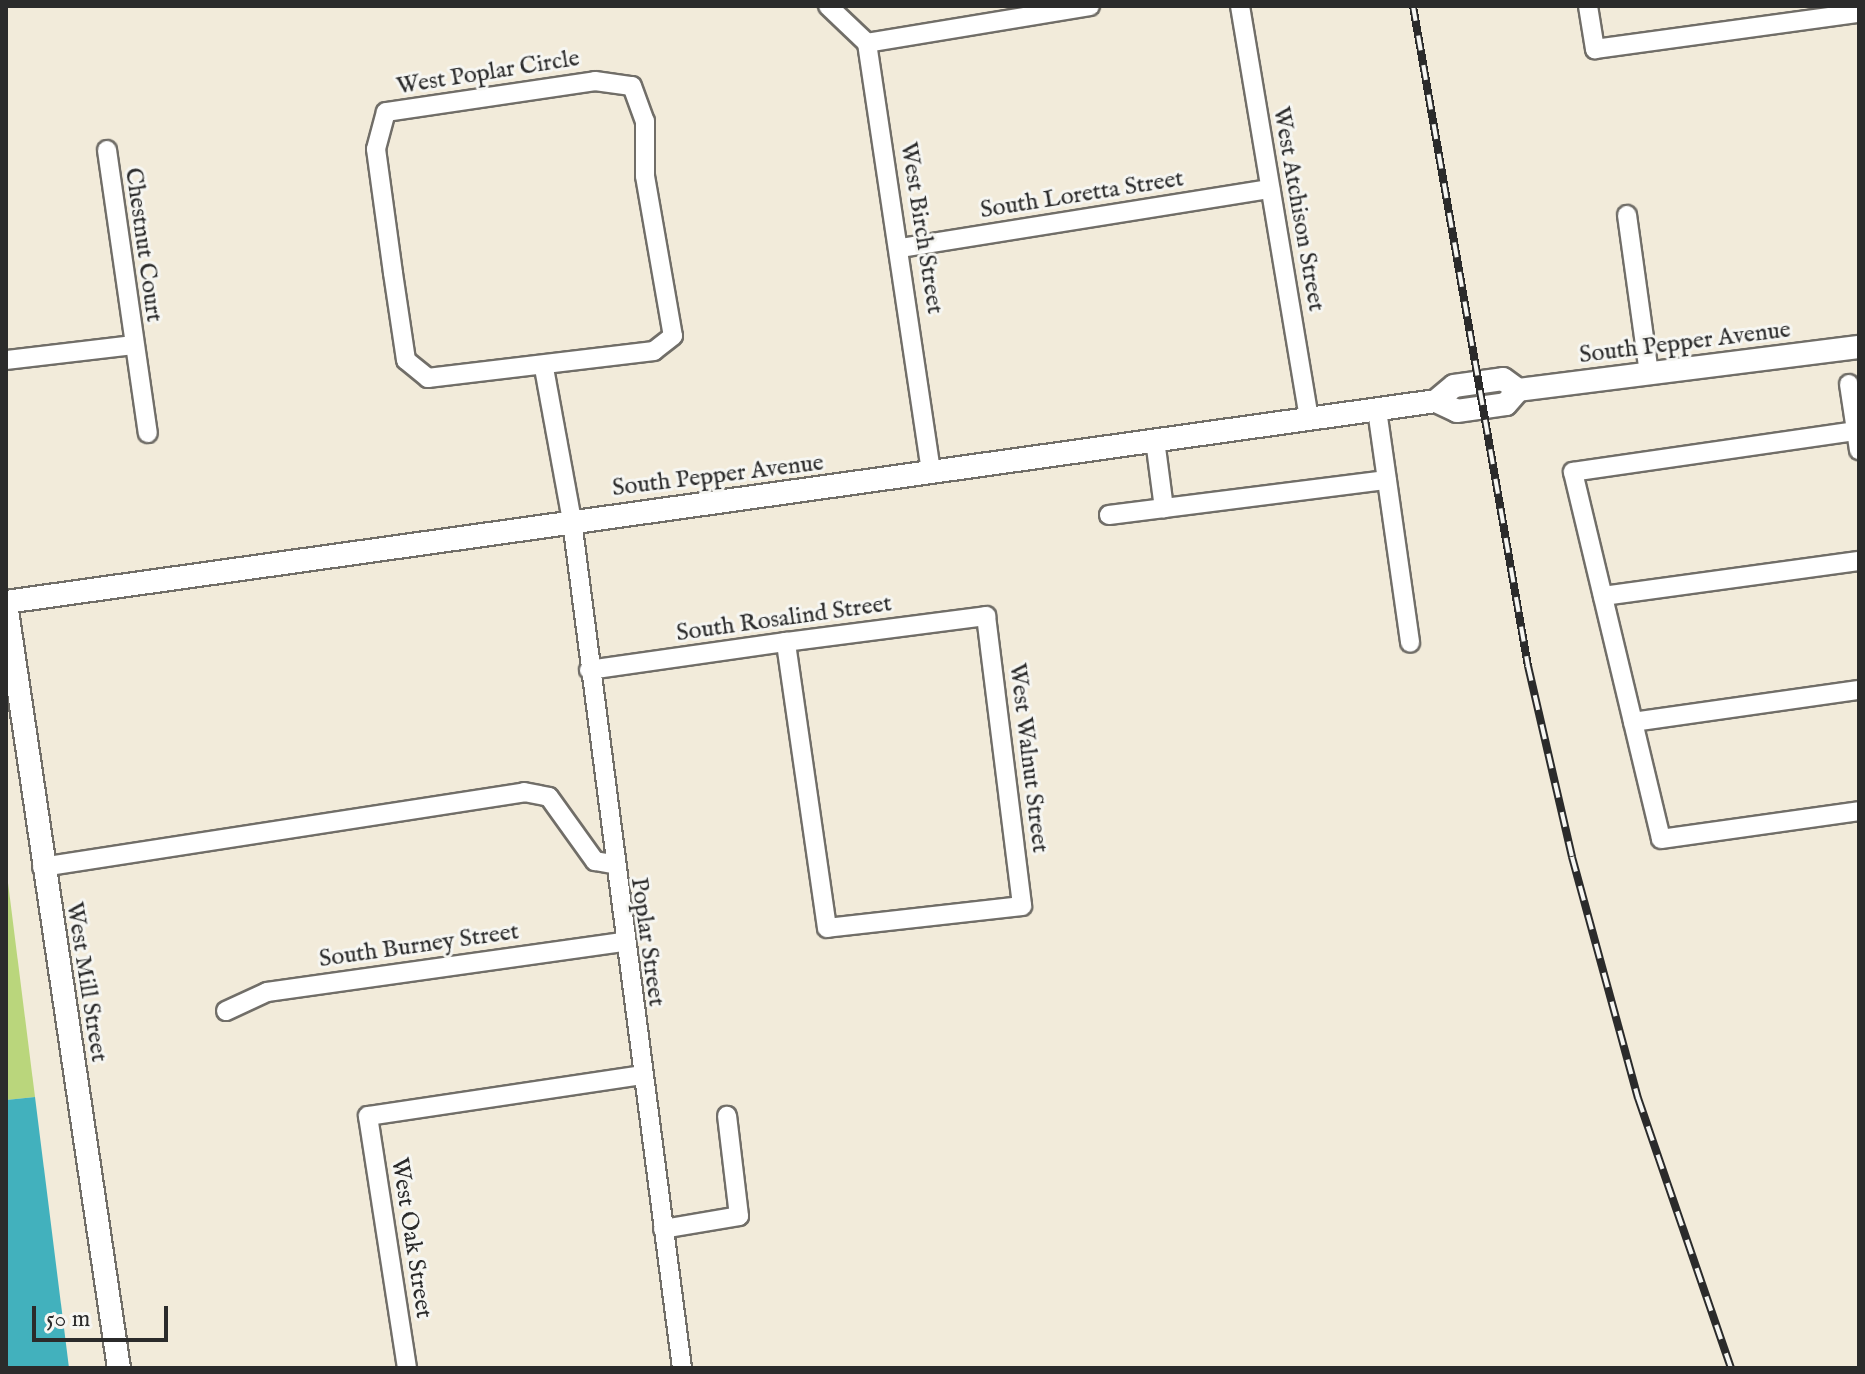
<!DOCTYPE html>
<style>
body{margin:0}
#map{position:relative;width:1865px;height:1374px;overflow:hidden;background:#f2ebda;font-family:"IM FELL English",serif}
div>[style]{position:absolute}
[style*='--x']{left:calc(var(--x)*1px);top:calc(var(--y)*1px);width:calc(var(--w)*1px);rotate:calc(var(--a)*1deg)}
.green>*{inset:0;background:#bad67c}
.water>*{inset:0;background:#42b1bd}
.roads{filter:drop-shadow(2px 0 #716e68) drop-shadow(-2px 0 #716e68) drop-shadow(0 2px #716e68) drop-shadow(0 -2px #716e68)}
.minor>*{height:18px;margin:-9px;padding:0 9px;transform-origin:9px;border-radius:9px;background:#fff}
.major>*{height:22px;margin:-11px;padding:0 11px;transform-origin:11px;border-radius:11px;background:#fff}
.rail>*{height:8px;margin-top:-4px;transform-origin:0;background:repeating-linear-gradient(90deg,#f6f6f2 0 15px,#2b2b2b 0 30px);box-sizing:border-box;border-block:2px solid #2b2b2b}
span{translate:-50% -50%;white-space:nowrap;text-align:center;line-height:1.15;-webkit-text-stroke:6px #f6f6f2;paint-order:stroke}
.street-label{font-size:24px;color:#2b2b2b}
.frame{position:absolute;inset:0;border:8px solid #2b2b2b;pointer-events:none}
.scale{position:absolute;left:32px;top:1306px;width:136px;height:36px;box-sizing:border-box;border:4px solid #2b2b2b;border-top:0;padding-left:10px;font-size:24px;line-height:28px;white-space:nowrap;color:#2b2b2b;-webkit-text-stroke:6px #f6f6f2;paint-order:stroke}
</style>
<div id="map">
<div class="green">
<i style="clip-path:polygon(6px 867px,35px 1097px,6px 1100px)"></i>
</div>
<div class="water">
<i style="clip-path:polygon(35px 1097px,69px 1368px,6px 1368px,6px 1100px)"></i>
</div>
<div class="roads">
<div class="minor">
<i style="--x:828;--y:6;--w:54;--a:43.5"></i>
<i style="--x:867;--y:43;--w:435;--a:81.5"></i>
<i style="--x:1240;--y:6;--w:419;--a:80.5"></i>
<i style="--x:1588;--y:6;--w:44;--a:80.8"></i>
<i style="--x:1595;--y:49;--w:266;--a:-7.8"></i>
<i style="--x:867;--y:43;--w:226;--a:-9.4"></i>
<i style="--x:595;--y:81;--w:37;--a:8"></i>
<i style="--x:632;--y:86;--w:37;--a:70"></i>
<i style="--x:645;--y:121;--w:55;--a:90"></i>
<i style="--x:645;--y:176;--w:162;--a:80.1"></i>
<i style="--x:673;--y:336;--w:24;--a:142"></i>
<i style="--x:654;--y:351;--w:228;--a:173.2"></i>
<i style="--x:428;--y:378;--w:28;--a:-141"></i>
<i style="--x:406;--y:360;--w:88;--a:-98.5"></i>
<i style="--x:393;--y:273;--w:125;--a:-97.8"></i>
<i style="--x:376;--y:149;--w:38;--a:-75"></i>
<i style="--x:386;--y:112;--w:211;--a:-8.4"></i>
<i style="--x:107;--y:150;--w:286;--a:81.8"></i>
<i style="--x:1627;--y:215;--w:161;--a:82.1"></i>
<i style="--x:901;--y:248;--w:374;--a:-9.1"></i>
<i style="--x:6;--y:360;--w:128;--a:-6.7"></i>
<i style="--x:544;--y:368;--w:156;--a:79.6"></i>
<i style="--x:572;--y:521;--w:854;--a:82.6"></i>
<i style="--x:1849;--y:384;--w:67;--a:81.4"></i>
<i style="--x:1377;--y:410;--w:235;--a:81.9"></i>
<i style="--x:1856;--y:431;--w:286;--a:171.8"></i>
<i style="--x:1573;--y:472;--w:377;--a:76.5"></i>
<i style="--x:1661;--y:839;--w:200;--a:-8"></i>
<i style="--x:1155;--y:440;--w:69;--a:82.5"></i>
<i style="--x:1109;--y:515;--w:280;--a:-7.2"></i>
<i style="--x:1603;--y:596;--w:258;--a:-7.8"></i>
<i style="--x:589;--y:670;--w:199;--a:-8.1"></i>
<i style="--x:786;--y:642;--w:202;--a:-7.4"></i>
<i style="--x:986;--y:616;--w:292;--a:82.9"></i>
<i style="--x:1022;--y:906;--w:196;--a:173.6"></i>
<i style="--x:827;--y:928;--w:289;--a:-98.2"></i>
<i style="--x:1633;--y:722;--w:228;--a:-8.1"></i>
<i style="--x:42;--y:867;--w:488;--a:-8.8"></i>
<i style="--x:524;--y:792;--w:25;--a:11"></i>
<i style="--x:549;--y:797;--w:79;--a:54.3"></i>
<i style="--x:595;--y:861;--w:17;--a:10"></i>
<i style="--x:226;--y:1011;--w:45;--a:-24.9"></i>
<i style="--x:267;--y:992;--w:359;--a:-8"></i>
<i style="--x:663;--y:1229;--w:77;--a:-9.7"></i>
<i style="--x:739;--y:1216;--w:101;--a:-96.8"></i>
<i style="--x:407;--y:1368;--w:255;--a:-98.8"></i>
<i style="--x:368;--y:1116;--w:276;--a:-8.5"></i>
</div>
<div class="major">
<i style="--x:1436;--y:401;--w:23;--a:25"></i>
<i style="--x:1457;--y:411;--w:49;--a:-8.1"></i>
<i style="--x:1506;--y:404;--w:18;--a:-49"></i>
<i style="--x:1518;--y:390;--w:344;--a:-7.2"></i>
<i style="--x:6;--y:602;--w:1444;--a:-8"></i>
<i style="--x:1436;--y:401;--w:23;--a:-40"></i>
<i style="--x:1454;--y:386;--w:49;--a:-8.1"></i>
<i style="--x:1503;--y:379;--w:19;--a:36"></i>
<i style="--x:6;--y:604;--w:772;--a:81.59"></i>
</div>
</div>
<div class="rail">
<i style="--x:1413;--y:6;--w:670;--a:80.12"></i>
<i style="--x:1528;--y:666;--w:196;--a:77"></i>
<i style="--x:1572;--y:857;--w:250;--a:74.7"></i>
<i style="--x:1638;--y:1098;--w:286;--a:71"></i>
</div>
<div class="street-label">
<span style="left:488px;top:73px;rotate:-9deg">West Poplar Circle</span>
<span style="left:1082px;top:195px;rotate:-9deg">South Loretta Street</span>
<span style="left:1298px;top:209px;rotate:80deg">West Atchison Street</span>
<span style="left:921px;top:228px;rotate:81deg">West Birch Street</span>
<span style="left:143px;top:245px;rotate:82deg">Chestnut Court</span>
<span style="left:1685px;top:343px;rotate:-7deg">South Pepper Avenue</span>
<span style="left:718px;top:476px;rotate:-7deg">South Pepper Avenue</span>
<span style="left:784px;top:619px;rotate:-8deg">South Rosalind Street</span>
<span style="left:1028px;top:758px;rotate:83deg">West Walnut Street</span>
<span style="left:647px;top:942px;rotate:82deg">Poplar Street</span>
<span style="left:419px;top:946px;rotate:-8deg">South Burney Street</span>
<span style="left:86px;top:982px;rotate:81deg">West Mill Street</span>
<span style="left:411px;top:1238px;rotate:81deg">West Oak Street</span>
</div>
<div class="frame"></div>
<div class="scale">50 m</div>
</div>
